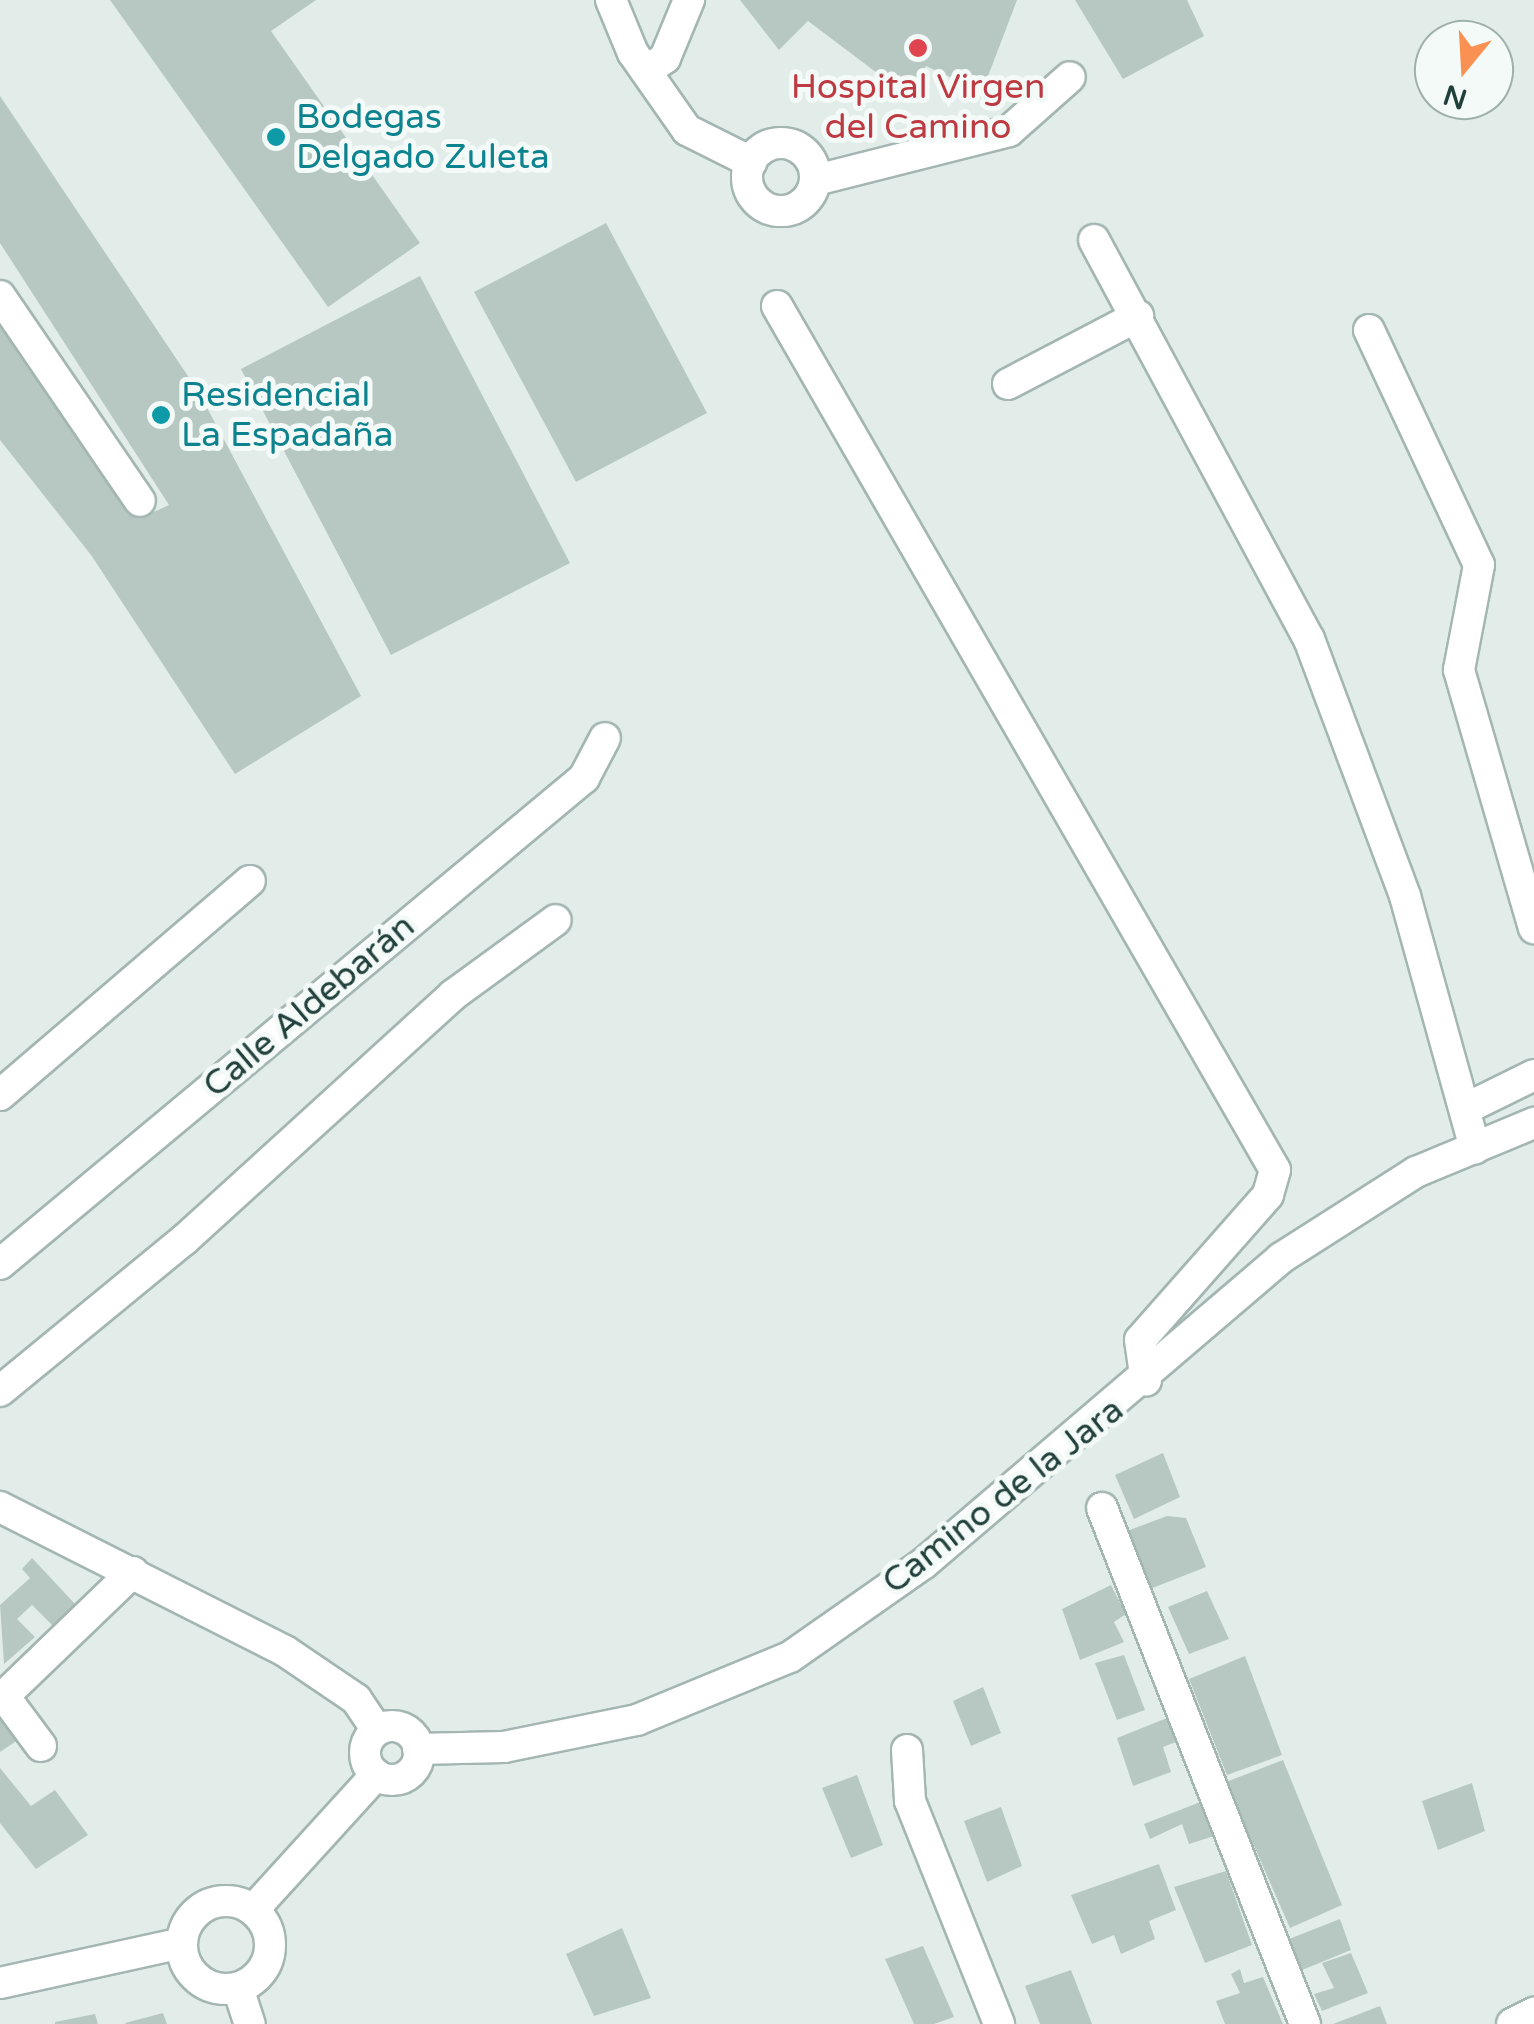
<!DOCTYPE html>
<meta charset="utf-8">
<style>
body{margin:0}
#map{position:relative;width:1534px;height:2024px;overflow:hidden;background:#e2edea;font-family:"Varela Round",sans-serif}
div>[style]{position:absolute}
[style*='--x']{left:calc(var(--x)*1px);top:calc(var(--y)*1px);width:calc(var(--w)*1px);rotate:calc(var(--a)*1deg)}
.building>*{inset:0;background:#b7c8c3}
.roads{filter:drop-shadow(2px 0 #a4b6b2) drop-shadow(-2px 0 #a4b6b2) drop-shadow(0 2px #a4b6b2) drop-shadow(0 -2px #a4b6b2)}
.minor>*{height:30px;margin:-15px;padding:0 15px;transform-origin:15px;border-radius:15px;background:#fff}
.minor>.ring{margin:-15px;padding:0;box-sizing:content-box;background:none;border:30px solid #fff;border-radius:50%}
.dots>*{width:28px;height:28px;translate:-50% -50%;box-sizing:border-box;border:5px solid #f3faf7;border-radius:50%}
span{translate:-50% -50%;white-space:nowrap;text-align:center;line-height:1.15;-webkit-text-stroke:10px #f3faf7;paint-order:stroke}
.health-label{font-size:35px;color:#be3a42}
.culture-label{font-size:35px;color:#0d838f}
.left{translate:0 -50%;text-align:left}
.street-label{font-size:35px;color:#21403b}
.north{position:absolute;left:1414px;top:20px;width:100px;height:100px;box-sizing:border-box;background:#f3faf7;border:2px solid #9fb0ac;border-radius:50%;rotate:198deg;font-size:28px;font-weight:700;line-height:40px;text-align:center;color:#21403b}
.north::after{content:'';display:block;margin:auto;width:35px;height:45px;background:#fb9053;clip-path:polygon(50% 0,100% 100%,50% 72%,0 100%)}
</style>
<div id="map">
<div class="building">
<i style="clip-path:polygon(110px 0,316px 0,271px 31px,420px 243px,328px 307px)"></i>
<i style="clip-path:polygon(740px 0,1017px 0,982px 92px,926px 66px,909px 97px,808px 21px,779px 50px)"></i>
<i style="clip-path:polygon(1075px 0,1187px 0,1204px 36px,1123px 79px)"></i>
<i style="clip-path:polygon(0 96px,198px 391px,361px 696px,235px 774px,91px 555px,0 440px,0 327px,143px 517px,169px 505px,0 243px)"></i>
<i style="clip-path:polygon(606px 223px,707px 413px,576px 482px,474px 292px)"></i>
<i style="clip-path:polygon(420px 276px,570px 563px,391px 655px,241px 369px)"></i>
<i style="clip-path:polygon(1163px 1453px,1180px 1497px,1134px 1519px,1115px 1475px)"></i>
<i style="clip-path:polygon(1167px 1516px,1186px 1518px,1206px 1567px,1150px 1589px,1127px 1531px)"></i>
<i style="clip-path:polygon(32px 1558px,77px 1606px,54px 1627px,32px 1605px,17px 1619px,35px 1637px,4px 1664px,0 1605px,30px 1578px,22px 1569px)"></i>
<i style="clip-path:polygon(1111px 1585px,1126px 1614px,1114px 1622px,1124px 1642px,1080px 1660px,1062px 1609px)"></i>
<i style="clip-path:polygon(1207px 1591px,1229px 1639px,1189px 1654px,1168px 1607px)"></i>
<i style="clip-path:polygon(1124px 1655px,1145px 1710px,1117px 1720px,1095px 1663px)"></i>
<i style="clip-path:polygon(1245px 1656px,1282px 1755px,1227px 1775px,1189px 1679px)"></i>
<i style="clip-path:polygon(983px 1687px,1001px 1733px,971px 1746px,953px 1701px)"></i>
<i style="clip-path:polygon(0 1716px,18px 1740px,0 1752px)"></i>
<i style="clip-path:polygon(1172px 1716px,1181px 1740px,1163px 1747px,1171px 1772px,1133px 1786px,1117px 1738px)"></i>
<i style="clip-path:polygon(1283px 1760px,1342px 1905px,1290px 1928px,1226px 1782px)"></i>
<i style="clip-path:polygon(0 1768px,31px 1806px,55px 1790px,88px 1835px,36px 1869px,0 1823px)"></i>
<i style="clip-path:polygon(857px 1775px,883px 1845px,851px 1858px,822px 1788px)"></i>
<i style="clip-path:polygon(1472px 1783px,1485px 1831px,1438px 1850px,1422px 1801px)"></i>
<i style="clip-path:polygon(1208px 1799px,1220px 1834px,1189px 1844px,1182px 1824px,1150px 1839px,1144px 1824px)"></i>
<i style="clip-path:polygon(1001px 1807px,1022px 1866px,987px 1882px,964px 1821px)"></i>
<i style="clip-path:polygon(1159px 1864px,1176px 1910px,1149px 1921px,1155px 1939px,1121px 1954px,1114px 1935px,1092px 1944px,1071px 1895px)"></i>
<i style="clip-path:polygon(1226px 1871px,1252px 1945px,1205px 1963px,1174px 1887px)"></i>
<i style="clip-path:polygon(1340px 1919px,1351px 1950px,1302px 1970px,1289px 1939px)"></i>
<i style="clip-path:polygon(622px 1928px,651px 1998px,594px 2016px,566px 1954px)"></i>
<i style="clip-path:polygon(923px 1946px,954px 2017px,934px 2024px,914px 2024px,885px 1959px)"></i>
<i style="clip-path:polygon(1351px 1953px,1368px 1993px,1322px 2011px,1314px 1994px,1334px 1988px,1322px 1963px)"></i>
<i style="clip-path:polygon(1240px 1969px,1244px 1983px,1263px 1977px,1283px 2024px,1225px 2024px,1216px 2001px,1240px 1993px,1231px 1974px)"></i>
<i style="clip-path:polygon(1071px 1970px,1092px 2024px,1040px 2024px,1025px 1986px)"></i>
<i style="clip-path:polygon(1380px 2006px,1387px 2024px,1333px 2024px)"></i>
<i style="clip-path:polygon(163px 2013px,167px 2024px,126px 2024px,125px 2023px)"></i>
<i style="clip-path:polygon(95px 2014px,98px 2024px,55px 2024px,55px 2022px)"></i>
</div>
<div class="roads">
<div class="minor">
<i style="--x:611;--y:0;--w:57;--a:67.5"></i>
<i style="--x:633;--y:53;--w:94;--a:55"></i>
<i style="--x:687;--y:130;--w:72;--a:26.6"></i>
<i style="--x:646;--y:71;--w:23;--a:-34"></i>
<i style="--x:665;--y:58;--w:63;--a:-67.5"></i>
<i class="ring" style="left:747px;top:143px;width:38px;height:38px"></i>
<i style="--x:816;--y:180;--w:199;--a:-14.2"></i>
<i style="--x:1009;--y:131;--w:81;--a:-41.5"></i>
<i style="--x:1094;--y:240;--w:453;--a:61.7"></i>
<i style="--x:1309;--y:639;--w:274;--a:69.5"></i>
<i style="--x:1405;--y:896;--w:262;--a:74.5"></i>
<i style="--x:0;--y:296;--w:248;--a:55.7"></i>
<i style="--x:777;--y:306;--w:997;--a:60.04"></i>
<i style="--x:1275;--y:1170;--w:26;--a:106"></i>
<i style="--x:1268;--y:1195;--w:193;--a:131.4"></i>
<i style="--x:1140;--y:1340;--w:41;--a:81.7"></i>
<i style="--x:1369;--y:330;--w:259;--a:64.9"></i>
<i style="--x:1479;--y:565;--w:107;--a:100.8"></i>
<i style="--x:1459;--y:670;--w:269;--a:73.8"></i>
<i style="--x:1008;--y:384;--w:147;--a:-27.6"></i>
<i style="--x:0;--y:1095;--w:329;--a:-40.6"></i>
<i style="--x:1465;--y:1109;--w:77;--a:-26.2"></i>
<i style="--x:0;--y:1264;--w:760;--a:-39.77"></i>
<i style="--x:584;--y:778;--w:45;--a:-62.3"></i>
<i style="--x:0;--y:1391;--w:238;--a:-39.4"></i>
<i style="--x:184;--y:1240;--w:364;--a:-42.3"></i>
<i style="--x:453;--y:995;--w:127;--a:-36.1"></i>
<i style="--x:0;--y:1507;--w:319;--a:26.8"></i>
<i style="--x:285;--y:1651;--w:86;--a:34.1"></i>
<i style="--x:356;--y:1699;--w:37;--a:56"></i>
<i style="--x:1102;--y:1508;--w:554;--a:68.52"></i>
<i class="ring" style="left:365px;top:1726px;width:24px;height:24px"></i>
<i style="--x:41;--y:1746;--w:62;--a:-126.5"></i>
<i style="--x:4;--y:1696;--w:179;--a:-43.9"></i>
<i style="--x:418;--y:1749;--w:86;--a:-1.3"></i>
<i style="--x:504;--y:1747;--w:136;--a:-11.5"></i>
<i style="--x:637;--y:1720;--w:165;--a:-22.4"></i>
<i style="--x:790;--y:1657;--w:162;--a:-35"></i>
<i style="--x:923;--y:1564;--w:471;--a:-40.5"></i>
<i style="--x:1281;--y:1258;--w:160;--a:-32.5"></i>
<i style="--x:1416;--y:1172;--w:128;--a:-22.6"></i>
<i style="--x:907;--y:1750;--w:51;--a:86.6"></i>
<i style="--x:910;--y:1801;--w:240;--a:68.2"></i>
<i class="ring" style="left:182px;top:1901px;width:58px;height:58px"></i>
<i style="--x:253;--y:1910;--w:183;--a:-47.7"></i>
<i style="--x:0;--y:1983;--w:186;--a:-12.4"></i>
<i style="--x:238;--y:1988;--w:38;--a:72"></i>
<i style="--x:1512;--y:2024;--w:25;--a:-27"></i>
</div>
</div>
<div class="dots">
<i style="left:918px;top:48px;background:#e0444e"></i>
<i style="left:276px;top:137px;background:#0f9aa8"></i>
<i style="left:161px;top:415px;background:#0f9aa8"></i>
</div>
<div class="health-label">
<span style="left:918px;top:107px">Hospital Virgen<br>del Camino</span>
</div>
<div class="culture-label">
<span class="left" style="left:296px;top:137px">Bodegas<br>Delgado Zuleta</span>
<span class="left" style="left:181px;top:415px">Residencial<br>La Espadaña</span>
</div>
<div class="street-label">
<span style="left:309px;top:1006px;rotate:-40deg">Calle Aldebarán</span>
<span style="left:1003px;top:1496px;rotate:-38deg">Camino de la Jara</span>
</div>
<div class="north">N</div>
</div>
